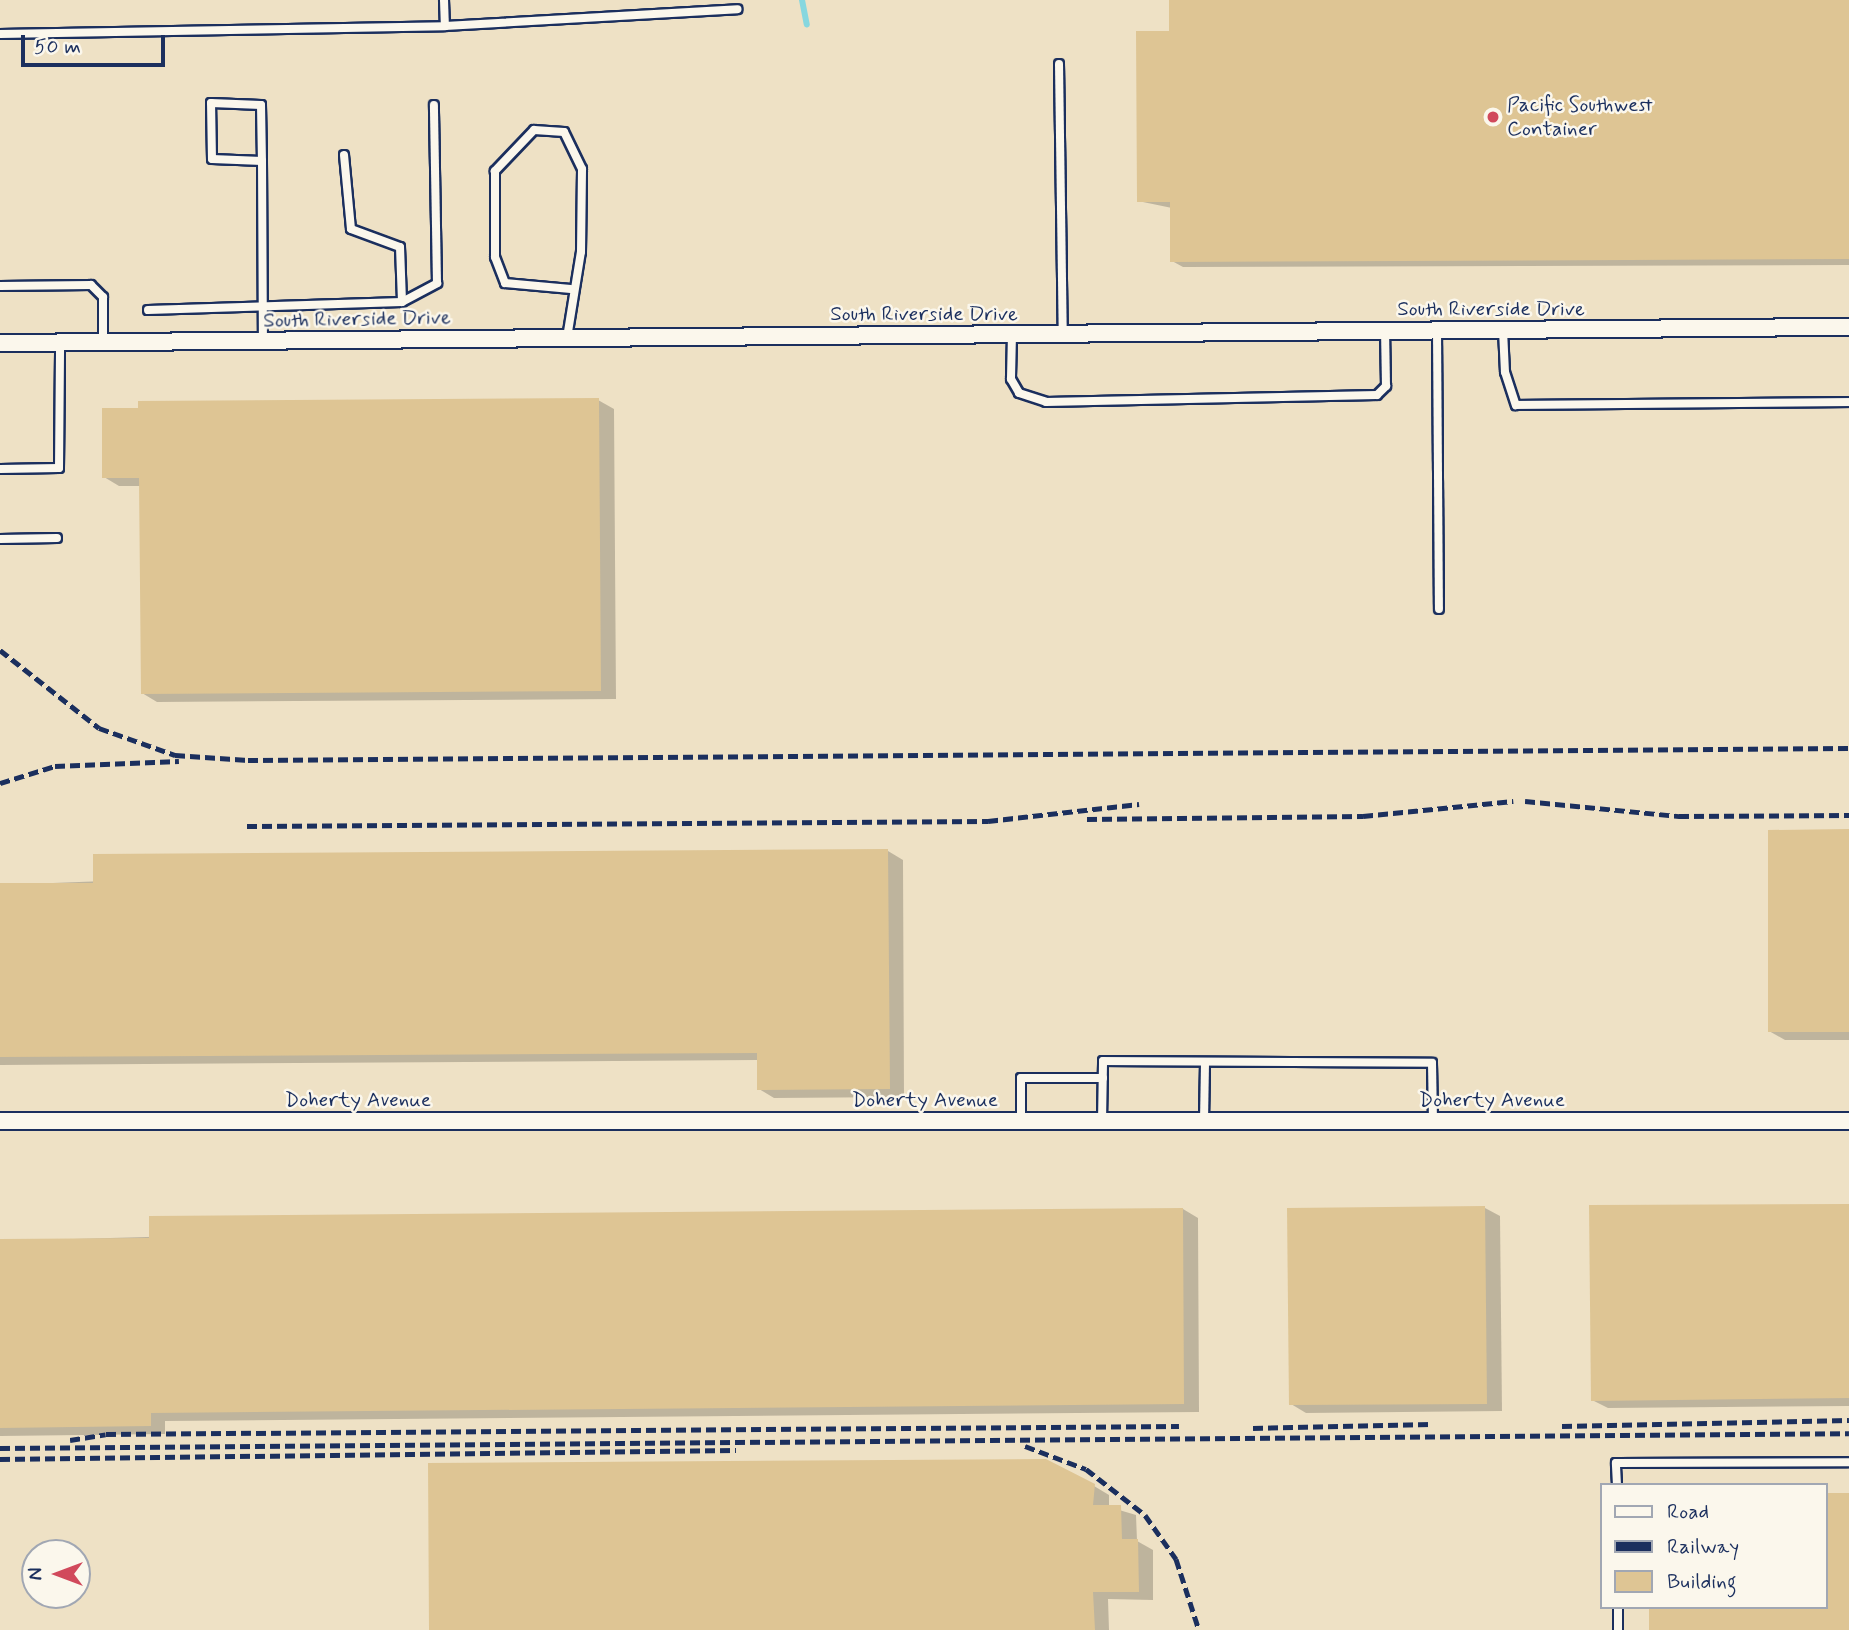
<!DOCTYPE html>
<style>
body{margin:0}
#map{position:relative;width:1849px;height:1630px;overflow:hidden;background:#f5edda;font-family:Mynerve,sans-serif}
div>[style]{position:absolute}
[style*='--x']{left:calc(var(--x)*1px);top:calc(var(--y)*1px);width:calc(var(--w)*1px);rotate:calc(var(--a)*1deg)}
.built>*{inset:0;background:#eee1c5}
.shadow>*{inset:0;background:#0003}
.stream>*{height:6px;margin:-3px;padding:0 3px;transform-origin:3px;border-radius:3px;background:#86d7df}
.building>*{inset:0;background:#dec594}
.roads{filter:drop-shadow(2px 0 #1b2f5e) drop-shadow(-2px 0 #1b2f5e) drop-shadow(0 2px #1b2f5e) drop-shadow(0 -2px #1b2f5e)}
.lane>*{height:8px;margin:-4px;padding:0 4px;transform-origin:4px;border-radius:4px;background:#fbf7ec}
.street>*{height:16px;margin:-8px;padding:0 8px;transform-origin:8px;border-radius:8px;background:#fbf7ec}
.rail>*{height:5px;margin-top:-2.5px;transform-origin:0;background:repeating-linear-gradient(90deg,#1b2f5e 0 10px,transparent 0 15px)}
.dots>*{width:19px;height:19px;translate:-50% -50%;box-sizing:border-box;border:4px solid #fbf7ec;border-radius:50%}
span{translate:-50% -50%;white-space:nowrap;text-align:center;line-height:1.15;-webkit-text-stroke:5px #fbf7ec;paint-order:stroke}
.poi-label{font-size:21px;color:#1b2f5e}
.left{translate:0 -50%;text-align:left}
.street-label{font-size:21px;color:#1b2f5e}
.legend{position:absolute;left:1600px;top:1483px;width:228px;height:126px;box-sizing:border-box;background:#fbf7ec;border:2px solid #a1a7b3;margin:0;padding:9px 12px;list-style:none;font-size:21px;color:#1b2f5e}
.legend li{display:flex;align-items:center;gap:14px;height:35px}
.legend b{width:35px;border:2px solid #a1a7b3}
.north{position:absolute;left:21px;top:1539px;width:70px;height:70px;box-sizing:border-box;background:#fbf7ec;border:2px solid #a1a7b3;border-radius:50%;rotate:270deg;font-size:19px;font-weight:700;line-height:28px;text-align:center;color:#1b2f5e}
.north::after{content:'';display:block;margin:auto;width:24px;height:32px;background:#d1495b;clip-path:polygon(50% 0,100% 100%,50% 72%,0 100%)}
.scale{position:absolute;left:21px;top:35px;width:144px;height:32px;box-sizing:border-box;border:4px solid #1b2f5e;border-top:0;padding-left:9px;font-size:21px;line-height:24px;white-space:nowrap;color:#1b2f5e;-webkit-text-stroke:5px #fbf7ec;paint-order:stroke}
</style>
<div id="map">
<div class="built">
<i style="clip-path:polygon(evenodd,0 0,1849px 0,1849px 1630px,0 1630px,0 0,1602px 1485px,1826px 1485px,1826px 1607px,1602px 1607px,1602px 1485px,0 0,35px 1553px,77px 1553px,77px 1595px,35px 1595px,35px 1553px)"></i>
</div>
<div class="shadow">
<i style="clip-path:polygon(1171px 0,1849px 0,1849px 265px,1183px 267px,1172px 261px,1172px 208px,1138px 201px,1171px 33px)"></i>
<i style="clip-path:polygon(598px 400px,614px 409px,616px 699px,157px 702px,142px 693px,141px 486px,119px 486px,104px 477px,104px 410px)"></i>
<i style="clip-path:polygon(1849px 830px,1849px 1040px,1785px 1040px,1769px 1031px)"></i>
<i style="clip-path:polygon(888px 851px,903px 860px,904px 1097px,774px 1098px,759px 1089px,758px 1060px,0 1065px,0 885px)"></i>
<i style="clip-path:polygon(1849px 1205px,1849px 1406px,1608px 1408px,1592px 1400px)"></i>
<i style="clip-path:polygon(1485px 1208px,1500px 1216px,1502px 1411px,1306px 1413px,1291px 1404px)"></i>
<i style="clip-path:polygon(1183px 1209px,1198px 1218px,1199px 1412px,165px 1421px,165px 1434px,0 1436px,0 1241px)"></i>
<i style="clip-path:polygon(1094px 1486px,1109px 1495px,1109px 1507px,1136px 1515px,1137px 1541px,1153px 1550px,1153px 1600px,1108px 1599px,1109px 1630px,430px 1630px)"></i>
</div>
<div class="stream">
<i style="--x:802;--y:0;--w:25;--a:79"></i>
</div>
<div class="building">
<i style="clip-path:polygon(1169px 0,1849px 0,1849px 259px,1170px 262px,1170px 202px,1137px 202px,1136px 31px,1169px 31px)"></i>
<i style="clip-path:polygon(599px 398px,601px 691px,141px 694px,139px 478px,102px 478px,102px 408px,138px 408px,138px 401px)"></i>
<i style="clip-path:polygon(1849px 829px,1849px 1032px,1768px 1032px,1768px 830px)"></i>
<i style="clip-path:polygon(888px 849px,890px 1089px,757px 1090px,757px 1053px,0 1057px,0 883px,93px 883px,93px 854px)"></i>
<i style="clip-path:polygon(1849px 1204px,1849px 1398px,1591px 1401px,1589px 1205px)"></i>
<i style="clip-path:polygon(1485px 1206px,1487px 1404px,1289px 1405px,1287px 1208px)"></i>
<i style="clip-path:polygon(1183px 1208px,1184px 1404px,151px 1413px,151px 1426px,0 1428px,0 1239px,149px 1238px,149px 1216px)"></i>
<i style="clip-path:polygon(1046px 1459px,1095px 1484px,1093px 1505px,1121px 1505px,1122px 1539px,1138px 1539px,1139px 1592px,1093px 1592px,1095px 1630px,429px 1630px,428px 1463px)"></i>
<i style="clip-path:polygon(1826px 1493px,1849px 1493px,1849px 1630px,1649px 1630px,1649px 1607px,1826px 1607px)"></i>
</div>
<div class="roads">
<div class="lane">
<i style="--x:444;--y:0;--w:26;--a:88"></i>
<i style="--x:0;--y:34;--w:445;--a:-1"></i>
<i style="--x:445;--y:26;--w:293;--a:-3.3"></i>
<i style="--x:1059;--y:64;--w:270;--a:89.2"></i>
<i style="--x:344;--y:155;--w:74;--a:84.6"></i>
<i style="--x:351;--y:229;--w:52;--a:20.2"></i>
<i style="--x:400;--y:247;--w:55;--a:87.9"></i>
<i style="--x:262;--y:161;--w:50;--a:-177.7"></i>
<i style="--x:212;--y:159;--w:56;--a:-91"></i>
<i style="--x:211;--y:103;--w:50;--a:2.3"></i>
<i style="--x:261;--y:105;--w:56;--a:89"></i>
<i style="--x:262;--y:161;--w:180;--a:89.7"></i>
<i style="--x:0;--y:286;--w:91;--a:-0.6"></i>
<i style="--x:91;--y:285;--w:17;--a:45"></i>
<i style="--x:103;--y:297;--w:45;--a:90"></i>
<i style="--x:148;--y:310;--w:254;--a:-1.8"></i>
<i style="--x:402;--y:302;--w:40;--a:-28"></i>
<i style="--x:437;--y:283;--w:178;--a:-91"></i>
<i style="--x:1503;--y:330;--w:42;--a:87.3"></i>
<i style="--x:1505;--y:372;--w:35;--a:72"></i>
<i style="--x:1516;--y:405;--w:333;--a:-0.5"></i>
<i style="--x:1437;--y:331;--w:278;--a:89.6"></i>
<i style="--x:1012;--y:334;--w:45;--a:91.3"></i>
<i style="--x:1011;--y:379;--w:16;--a:60"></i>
<i style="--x:1019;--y:393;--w:28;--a:18"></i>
<i style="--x:1046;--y:402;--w:331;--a:-1.2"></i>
<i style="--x:1377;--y:395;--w:13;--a:-45"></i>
<i style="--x:1386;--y:386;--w:55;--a:-91"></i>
<i style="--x:567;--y:338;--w:87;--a:-80.8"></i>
<i style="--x:581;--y:252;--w:83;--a:-89.3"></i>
<i style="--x:582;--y:169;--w:41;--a:-115.9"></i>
<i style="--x:564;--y:132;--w:30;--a:-176"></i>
<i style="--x:534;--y:130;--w:57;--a:133.6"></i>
<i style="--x:495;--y:171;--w:86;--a:90"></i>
<i style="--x:495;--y:257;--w:28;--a:69"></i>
<i style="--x:505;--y:283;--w:66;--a:5.2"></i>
<i style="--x:0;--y:469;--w:59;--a:-1"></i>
<i style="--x:59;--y:468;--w:125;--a:-89.5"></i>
<i style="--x:0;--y:539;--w:57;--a:-1"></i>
<i style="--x:1021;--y:1121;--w:43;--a:-90"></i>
<i style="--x:1021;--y:1078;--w:82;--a:0"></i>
<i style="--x:1102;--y:1121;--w:60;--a:-89"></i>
<i style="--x:1103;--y:1061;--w:329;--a:0.3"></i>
<i style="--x:1432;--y:1063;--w:58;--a:89"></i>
<i style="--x:1204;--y:1121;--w:59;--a:-89"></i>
<i style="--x:1617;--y:1485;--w:22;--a:-93"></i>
<i style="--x:1616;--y:1463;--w:233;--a:-0.2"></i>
<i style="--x:1618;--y:1607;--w:23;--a:90"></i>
</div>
<div class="street">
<i style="--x:0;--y:343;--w:1849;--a:-0.5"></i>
<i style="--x:0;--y:1121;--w:1849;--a:0"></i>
</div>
</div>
<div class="rail">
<i style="--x:0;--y:650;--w:126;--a:38.2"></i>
<i style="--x:99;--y:728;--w:81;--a:19.6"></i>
<i style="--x:175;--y:755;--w:73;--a:3.9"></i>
<i style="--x:248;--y:760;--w:1601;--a:-0.43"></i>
<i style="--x:0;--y:783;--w:58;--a:-17.2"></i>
<i style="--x:55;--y:766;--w:124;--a:-2.3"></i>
<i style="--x:1525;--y:801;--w:155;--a:5.6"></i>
<i style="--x:1679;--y:816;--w:170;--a:-0.3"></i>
<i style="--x:1087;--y:819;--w:276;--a:-0.6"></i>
<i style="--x:1363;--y:816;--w:151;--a:-5.7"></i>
<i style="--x:247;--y:826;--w:741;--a:-0.39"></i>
<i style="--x:988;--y:821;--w:152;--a:-6.4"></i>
<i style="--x:1562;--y:1426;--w:287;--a:-1.2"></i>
<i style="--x:1253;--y:1428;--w:178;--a:-1.3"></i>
<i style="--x:70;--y:1440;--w:36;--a:-9"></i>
<i style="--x:106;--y:1434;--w:1073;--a:-0.43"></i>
<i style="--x:1025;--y:1446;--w:65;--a:20.7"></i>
<i style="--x:1086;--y:1469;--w:75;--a:37.9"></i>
<i style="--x:1145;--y:1515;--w:54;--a:54.8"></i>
<i style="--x:1176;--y:1559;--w:75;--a:72.1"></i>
<i style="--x:0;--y:1448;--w:1849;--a:-0.46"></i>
<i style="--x:0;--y:1459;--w:736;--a:-0.7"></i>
</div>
<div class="dots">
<i style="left:1493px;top:117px;background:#d1495b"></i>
</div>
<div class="poi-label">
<span class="left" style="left:1507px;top:117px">Pacific Southwest<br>Container</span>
</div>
<div class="street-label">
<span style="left:1491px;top:309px">South Riverside Drive</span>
<span style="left:924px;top:314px">South Riverside Drive</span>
<span style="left:357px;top:319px;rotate:-1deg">South Riverside Drive</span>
<span style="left:358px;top:1100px">Doherty Avenue</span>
<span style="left:925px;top:1100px">Doherty Avenue</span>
<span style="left:1492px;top:1100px">Doherty Avenue</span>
</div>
<ul class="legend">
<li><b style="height:9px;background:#fbf7ec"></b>Road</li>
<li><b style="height:9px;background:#1b2f5e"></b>Railway</li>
<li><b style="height:19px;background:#dec594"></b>Building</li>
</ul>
<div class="north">N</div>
<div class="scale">50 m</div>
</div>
